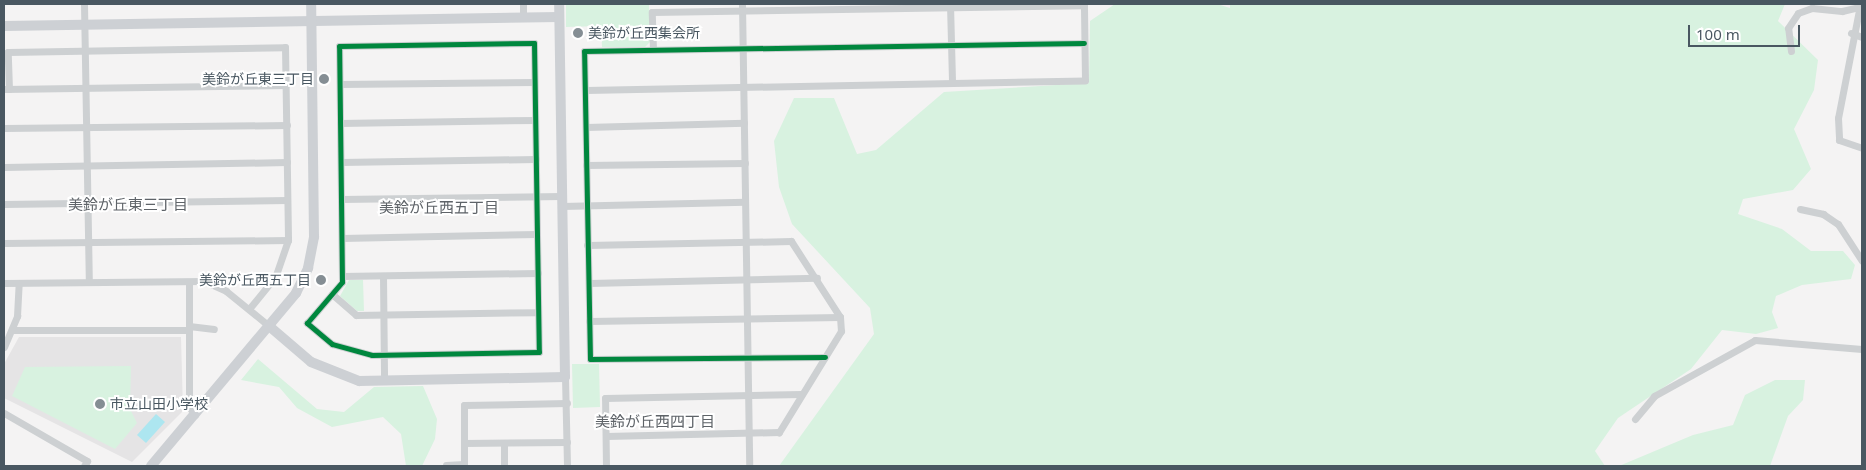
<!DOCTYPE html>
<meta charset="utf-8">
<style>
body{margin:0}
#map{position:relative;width:1866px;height:470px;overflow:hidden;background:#f4f3f3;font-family:"Noto Sans","Noto Sans JP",sans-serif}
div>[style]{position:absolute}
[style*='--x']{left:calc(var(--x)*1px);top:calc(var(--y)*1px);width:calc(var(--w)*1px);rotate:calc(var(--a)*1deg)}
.education>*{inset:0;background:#e5e4e5}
.green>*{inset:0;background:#d8f2e0}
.water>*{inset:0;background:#ade6f0}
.street>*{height:7px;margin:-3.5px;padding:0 3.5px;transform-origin:3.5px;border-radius:3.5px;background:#cdd0d2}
.secondary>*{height:10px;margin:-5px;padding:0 5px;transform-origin:5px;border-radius:5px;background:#cdd0d4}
.cycleway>*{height:5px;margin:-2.5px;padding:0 2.5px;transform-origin:2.5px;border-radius:2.5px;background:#00873e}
.dots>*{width:14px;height:14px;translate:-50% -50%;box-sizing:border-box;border:2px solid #fff;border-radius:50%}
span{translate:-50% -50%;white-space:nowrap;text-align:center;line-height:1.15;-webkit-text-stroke:4px #fff;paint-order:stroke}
.poi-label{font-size:14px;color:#495761}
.left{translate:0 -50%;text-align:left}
.right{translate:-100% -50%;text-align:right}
.neighbourhood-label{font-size:15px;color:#5e6368}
.frame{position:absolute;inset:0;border:5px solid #495761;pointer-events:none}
.scale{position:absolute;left:1688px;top:25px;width:112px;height:22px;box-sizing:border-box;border:2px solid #495761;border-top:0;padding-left:6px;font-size:15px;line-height:18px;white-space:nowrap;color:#495761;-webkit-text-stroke:4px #fff;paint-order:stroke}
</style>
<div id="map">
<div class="education">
<i style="clip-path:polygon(19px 337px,181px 337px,183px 411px,132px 462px,4px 398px,4px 364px)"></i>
</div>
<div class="green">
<i style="clip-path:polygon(566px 4px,649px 4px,650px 42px,645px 47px,602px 47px,601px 26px,566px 27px)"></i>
<i style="clip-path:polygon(1115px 4px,1217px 4px,1230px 8px,1230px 4px,1785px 4px,1778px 21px,1818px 60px,1814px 90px,1794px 129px,1811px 169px,1793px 190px,1743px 199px,1738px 214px,1782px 229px,1811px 251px,1843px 251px,1855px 265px,1851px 279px,1802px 285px,1776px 296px,1772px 312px,1778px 328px,1756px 334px,1722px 330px,1691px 369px,1618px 418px,1595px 451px,1605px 466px,779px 466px,874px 334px,870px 308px,792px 224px,779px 187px,774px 141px,794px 98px,834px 98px,857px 154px,876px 150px,944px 92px,1089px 83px,1090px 21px)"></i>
<i style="clip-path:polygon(349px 280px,363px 280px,364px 311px,357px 311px,340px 296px)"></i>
<i style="clip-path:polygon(258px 359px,317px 409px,344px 412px,374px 387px,423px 386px,437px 419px,435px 439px,422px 466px,406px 466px,401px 434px,383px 417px,332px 427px,297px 408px,279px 387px,241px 380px)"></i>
<i style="clip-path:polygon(572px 364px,599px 364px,600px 407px,573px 408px)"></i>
<i style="clip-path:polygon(131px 366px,130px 409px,137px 423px,115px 449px,12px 396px,25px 367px)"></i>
<i style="clip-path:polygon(1775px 380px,1805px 380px,1803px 400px,1788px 416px,1770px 466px,1619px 466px,1693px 435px,1733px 425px,1745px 395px)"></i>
</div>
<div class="water">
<i style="clip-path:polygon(156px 414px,165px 422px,146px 443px,137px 435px)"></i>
</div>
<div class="street">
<i style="--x:84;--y:4;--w:278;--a:89"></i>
<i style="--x:523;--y:4;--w:13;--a:90"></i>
<i style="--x:742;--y:4;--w:462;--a:89.1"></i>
<i style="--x:950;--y:4;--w:79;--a:88.5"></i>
<i style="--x:1860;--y:5;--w:115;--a:101"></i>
<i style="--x:1838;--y:118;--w:22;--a:87"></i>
<i style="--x:1839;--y:140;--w:24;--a:19"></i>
<i style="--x:1851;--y:33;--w:12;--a:20"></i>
<i style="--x:534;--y:43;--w:309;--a:89.1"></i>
<i style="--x:539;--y:352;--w:167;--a:179"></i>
<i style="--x:372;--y:355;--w:41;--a:-164.6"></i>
<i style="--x:332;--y:344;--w:33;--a:-140"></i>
<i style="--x:307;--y:323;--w:54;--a:-49.5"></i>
<i style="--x:342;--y:282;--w:236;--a:-90.7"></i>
<i style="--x:339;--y:46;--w:195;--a:-0.9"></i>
<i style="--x:653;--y:49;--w:37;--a:-92"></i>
<i style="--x:652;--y:12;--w:432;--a:-0.9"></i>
<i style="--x:1791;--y:51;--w:23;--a:-97"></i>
<i style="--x:1788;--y:28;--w:18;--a:-56"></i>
<i style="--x:1798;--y:13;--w:15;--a:-20"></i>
<i style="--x:1812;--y:8;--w:30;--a:6"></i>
<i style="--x:1842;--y:11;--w:17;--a:-13"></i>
<i style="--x:340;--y:84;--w:194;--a:-0.6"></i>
<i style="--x:4;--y:89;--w:282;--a:-0.8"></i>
<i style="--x:9;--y:89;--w:37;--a:-92"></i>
<i style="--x:8;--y:52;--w:277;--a:-1"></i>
<i style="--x:285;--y:47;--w:193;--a:89.1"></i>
<i style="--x:288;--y:240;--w:39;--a:109"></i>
<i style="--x:275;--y:277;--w:41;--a:129.1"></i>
<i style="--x:586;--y:90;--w:499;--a:-1.1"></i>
<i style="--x:1085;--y:80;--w:76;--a:-90.8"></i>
<i style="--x:340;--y:123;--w:195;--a:-0.9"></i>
<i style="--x:586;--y:127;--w:158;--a:-1.5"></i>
<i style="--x:4;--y:128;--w:283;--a:-0.6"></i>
<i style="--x:341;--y:162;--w:195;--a:-0.9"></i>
<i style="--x:586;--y:165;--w:159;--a:-0.7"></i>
<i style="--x:4;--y:167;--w:283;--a:-1"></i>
<i style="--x:341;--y:199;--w:221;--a:-0.8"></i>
<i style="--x:4;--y:204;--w:283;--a:-0.8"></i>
<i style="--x:562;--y:206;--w:183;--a:-1.3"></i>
<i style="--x:1800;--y:209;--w:24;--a:12"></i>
<i style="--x:1823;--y:214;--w:18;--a:34"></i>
<i style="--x:1838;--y:224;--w:44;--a:57"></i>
<i style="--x:342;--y:238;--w:195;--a:-1.2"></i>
<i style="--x:4;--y:243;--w:284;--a:-0.6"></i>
<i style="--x:587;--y:245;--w:204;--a:-1.1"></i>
<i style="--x:791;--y:241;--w:90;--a:57.2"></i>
<i style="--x:840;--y:317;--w:14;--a:86"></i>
<i style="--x:841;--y:331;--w:119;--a:121.5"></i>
<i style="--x:779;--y:432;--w:173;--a:178.7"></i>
<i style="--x:342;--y:276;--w:196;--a:-0.9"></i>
<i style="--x:383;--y:276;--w:104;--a:89.4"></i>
<i style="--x:189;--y:282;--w:125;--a:90"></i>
<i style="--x:189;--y:407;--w:10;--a:53"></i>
<i style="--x:4;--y:283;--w:200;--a:-0.6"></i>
<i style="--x:204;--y:281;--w:24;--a:24"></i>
<i style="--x:226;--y:291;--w:55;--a:39.1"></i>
<i style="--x:589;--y:283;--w:228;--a:-1.3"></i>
<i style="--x:332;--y:294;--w:32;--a:41"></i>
<i style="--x:356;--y:315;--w:182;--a:-0.9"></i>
<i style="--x:589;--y:321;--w:251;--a:-0.9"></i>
<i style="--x:189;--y:326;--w:25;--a:7"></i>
<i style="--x:14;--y:330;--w:175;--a:0"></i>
<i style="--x:4;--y:347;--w:34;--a:-67"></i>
<i style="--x:17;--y:316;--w:33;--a:-87"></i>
<i style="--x:825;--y:357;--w:235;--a:179.5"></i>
<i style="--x:590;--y:359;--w:308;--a:-91.1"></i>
<i style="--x:584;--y:51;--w:500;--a:-0.92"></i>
<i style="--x:565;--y:377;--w:89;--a:88.7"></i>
<i style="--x:4;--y:413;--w:96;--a:30"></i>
<i style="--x:87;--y:461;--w:6;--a:121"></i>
<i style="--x:1635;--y:419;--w:30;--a:-50"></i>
<i style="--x:1654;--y:396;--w:115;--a:-29"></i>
<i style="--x:1755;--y:340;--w:107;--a:4.8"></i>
<i style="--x:464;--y:443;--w:103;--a:-0.6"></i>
<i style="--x:504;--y:443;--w:23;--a:90"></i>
<i style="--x:446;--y:465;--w:18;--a:-3"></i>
<i style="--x:464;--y:464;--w:59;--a:-90"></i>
<i style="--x:464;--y:405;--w:103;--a:-1.1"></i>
<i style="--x:606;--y:466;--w:68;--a:-90.8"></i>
<i style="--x:605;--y:398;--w:196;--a:-1.2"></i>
</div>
<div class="secondary">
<i style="--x:4;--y:26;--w:555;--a:-0.93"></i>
<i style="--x:269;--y:326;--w:55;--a:40.6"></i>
<i style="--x:311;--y:362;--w:52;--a:21.6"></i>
<i style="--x:359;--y:381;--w:206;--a:-1.1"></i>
<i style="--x:565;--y:377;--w:373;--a:-90.9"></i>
<i style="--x:151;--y:466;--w:226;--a:-50"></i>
<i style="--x:296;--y:293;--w:28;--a:-64"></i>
<i style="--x:308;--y:268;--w:32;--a:-79"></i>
<i style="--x:314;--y:237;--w:233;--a:-90.7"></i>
</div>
<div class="cycleway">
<i style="--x:534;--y:43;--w:309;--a:89.1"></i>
<i style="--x:539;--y:352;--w:167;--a:179"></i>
<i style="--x:372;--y:355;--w:41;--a:-164.6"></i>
<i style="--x:332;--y:344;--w:33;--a:-140"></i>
<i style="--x:307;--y:323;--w:54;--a:-49.5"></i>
<i style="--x:342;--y:282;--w:236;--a:-90.7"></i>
<i style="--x:339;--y:46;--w:195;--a:-0.9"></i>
<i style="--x:825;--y:357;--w:235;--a:179.5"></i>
<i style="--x:590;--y:359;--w:308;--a:-91.1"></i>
<i style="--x:584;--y:51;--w:500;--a:-0.92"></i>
</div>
<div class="dots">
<i style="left:578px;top:33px;background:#858e94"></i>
<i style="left:324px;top:79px;background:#858e94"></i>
<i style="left:321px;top:280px;background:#858e94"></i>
<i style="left:100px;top:404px;background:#858e94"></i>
</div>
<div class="poi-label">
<span class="left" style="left:588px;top:33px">美鈴が丘西集会所</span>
<span class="right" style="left:314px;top:79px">美鈴が丘東三丁目</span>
<span class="right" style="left:311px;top:280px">美鈴が丘西五丁目</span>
<span class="left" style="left:110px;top:404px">市立山田小学校</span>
</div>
<div class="neighbourhood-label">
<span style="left:128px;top:205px">美鈴が丘東三丁目</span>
<span style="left:439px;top:208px">美鈴が丘西五丁目</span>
<span style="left:655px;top:422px">美鈴が丘西四丁目</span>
</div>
<div class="frame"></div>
<div class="scale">100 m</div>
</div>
